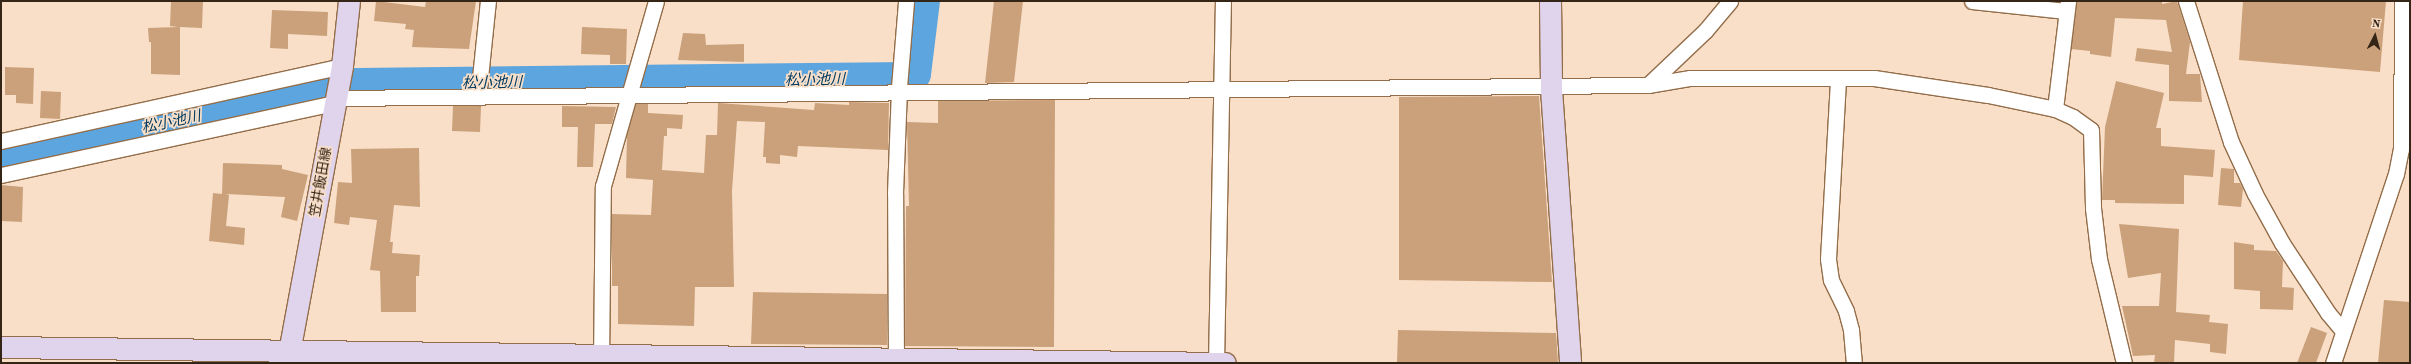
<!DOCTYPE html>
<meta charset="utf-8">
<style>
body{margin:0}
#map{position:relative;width:2411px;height:364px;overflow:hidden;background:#f9dfc8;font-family:"Source Serif 4","Noto Sans JP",serif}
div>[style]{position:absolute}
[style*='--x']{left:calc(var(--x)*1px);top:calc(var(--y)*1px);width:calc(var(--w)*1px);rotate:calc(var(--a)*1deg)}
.river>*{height:32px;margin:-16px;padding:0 16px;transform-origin:16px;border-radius:16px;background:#5ca5df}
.building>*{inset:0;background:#caa17b}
.roads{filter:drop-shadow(1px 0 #936d49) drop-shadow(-1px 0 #936d49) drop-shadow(0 1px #936d49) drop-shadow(0 -1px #936d49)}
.street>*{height:15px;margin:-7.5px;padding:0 7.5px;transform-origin:7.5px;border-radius:7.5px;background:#fff}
.secondary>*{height:21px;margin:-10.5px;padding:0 10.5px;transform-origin:10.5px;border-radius:10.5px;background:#e0d4ed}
span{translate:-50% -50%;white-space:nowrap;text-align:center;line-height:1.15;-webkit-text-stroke:3.5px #f9dfc8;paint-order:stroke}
.street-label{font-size:14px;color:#352516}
.water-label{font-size:15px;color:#003b61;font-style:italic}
.frame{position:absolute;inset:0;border:2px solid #352516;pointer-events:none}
.north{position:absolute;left:2355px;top:16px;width:40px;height:40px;-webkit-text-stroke:3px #f9dfc8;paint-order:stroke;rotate:6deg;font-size:11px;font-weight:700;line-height:16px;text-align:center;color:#352516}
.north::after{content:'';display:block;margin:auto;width:14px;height:18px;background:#352516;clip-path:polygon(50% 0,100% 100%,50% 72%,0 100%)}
</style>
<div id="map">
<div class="river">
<i style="--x:1;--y:159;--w:364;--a:-11.9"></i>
<i style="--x:357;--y:84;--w:552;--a:-0.62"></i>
<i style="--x:909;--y:78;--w:7;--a:-34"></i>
<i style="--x:915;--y:74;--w:74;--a:-83"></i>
</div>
<div class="building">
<i style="clip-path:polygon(171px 1px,203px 1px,202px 28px,180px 27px,180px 75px,151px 74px,151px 42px,149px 42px,148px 28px,178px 27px,170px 26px)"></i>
<i style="clip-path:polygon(376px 1px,425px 7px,426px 1px,476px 1px,469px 49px,412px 47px,414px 30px,405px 29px,406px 24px,374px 21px)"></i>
<i style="clip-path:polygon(994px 1px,1023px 1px,1014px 82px,985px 83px)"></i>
<i style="clip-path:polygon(2077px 1px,2162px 1px,2162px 4px,2177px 1px,2190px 42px,2186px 74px,2200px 74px,2202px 102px,2169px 101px,2169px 65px,2135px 61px,2137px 48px,2172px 52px,2166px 20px,2115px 18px,2111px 57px,2090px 54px,2090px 51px,2071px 49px)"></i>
<i style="clip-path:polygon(2243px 1px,2386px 1px,2380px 72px,2239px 60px)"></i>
<i style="clip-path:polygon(272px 10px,328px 12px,327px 36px,288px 34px,288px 49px,270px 48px)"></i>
<i style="clip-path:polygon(582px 27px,627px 29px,626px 64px,610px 64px,610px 55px,581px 54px)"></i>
<i style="clip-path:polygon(683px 33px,705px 34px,706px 45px,744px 44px,744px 62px,678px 60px)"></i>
<i style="clip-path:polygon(5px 67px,34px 68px,33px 104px,16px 103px,16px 95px,5px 95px)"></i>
<i style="clip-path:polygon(2116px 81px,2164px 93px,2156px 128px,2161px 128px,2161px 146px,2215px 150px,2213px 177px,2184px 175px,2184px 204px,2115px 203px,2115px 200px,2102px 200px,2105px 127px)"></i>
<i style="clip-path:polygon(41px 91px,61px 92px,60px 119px,40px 118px)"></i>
<i style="clip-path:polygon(1539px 96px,1552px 282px,1399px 280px,1399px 97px)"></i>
<i style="clip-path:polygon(1055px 100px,1054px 347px,905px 346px,906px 206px,909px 206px,907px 122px,938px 123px,938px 101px)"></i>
<i style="clip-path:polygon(849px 102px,889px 103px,888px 150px,798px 146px,797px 157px,780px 155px,780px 164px,766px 163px,766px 157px,763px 157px,765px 122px,737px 121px,732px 191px,734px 287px,695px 287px,694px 326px,618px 324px,618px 286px,612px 286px,612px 214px,651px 215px,653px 180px,626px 178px,627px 134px,636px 104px,648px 104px,648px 113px,683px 115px,682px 129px,667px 128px,667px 136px,664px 136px,662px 170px,704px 173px,706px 135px,717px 135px,718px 103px,814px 110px,815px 103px,849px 105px)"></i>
<i style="clip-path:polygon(453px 106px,481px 106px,480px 132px,452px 131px)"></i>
<i style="clip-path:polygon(562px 106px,616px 107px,612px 124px,595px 124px,593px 167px,577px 167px,578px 127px,562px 127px)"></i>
<i style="clip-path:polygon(419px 148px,420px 207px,394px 205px,390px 242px,393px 242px,392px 253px,420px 255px,419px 276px,416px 276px,416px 312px,381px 312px,380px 271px,370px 270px,377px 220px,350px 217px,349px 225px,334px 223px,338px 182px,352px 183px,351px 149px)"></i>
<i style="clip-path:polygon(223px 163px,282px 165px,282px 169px,308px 175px,297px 221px,281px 217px,285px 197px,226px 194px,229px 195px,226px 226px,245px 228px,244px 245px,209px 241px,213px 193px,222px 194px)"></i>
<i style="clip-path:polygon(2221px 168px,2234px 169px,2234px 183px,2240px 183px,2243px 189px,2241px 207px,2218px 205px)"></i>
<i style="clip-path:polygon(1px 185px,23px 187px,22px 222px,1px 221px)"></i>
<i style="clip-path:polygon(2119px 224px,2179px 229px,2176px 312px,2210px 315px,2209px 322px,2228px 324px,2226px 354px,2210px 352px,2210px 344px,2175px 340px,2174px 363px,2154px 363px,2155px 355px,2133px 356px,2122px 306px,2159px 306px,2161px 273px,2128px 278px)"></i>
<i style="clip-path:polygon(2234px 242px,2254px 245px,2254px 250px,2276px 251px,2283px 261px,2282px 287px,2294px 288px,2293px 310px,2260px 309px,2260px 291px,2234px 289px)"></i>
<i style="clip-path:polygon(753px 292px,887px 294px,887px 345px,751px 344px)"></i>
<i style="clip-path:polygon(2384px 300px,2410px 302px,2410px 363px,2378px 363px)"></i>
<i style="clip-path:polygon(2311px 327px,2327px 333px,2316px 363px,2297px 363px)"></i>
<i style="clip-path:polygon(1398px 330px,1556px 333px,1558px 363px,1397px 363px)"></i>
</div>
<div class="roads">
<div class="street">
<i style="--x:1972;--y:1;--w:94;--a:6.1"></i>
<i style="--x:2186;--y:1;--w:148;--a:72.3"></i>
<i style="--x:2231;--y:142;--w:57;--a:65.2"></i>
<i style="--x:2255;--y:194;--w:56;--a:61.1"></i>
<i style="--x:2282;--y:243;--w:84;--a:56.7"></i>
<i style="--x:2328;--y:313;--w:23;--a:50"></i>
<i style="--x:1838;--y:80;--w:179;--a:93.2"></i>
<i style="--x:1828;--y:259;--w:21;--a:82"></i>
<i style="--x:1831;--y:280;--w:34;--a:64"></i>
<i style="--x:1846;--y:311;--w:20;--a:75"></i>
<i style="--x:1851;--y:330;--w:33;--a:85"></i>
<i style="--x:1648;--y:85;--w:43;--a:-9.5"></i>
<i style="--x:1690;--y:78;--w:184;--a:0"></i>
<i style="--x:1874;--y:78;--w:115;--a:8.5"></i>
<i style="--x:1988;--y:95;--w:68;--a:11.8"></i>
<i style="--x:2055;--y:109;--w:20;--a:24"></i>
<i style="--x:2073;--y:117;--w:22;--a:36"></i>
<i style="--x:2091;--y:130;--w:78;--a:88.5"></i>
<i style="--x:2093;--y:208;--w:51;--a:83.3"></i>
<i style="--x:2099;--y:259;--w:107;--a:76.5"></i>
<i style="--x:478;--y:97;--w:97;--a:-84.1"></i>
<i style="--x:335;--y:98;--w:1313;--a:-0.57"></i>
<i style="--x:1648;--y:85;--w:79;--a:-43.5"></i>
<i style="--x:1705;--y:31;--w:39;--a:-50"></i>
<i style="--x:2055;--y:109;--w:109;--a:-83.1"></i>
<i style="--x:1;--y:141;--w:349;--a:-12.4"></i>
<i style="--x:1;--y:175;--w:342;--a:-12.2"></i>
<i style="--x:601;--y:363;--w:177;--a:-89.4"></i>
<i style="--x:603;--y:186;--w:192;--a:-74"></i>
<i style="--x:896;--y:363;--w:170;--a:-90.3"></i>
<i style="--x:895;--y:193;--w:106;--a:-87.8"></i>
<i style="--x:899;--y:87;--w:86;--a:-85.3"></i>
<i style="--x:1216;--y:363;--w:362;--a:-88.9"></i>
<i style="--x:2333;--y:363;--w:199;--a:-71.6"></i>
<i style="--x:2396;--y:174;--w:25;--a:-79"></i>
<i style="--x:2401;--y:149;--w:148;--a:-89.6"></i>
</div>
<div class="secondary">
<i style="--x:1550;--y:1;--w:88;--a:89.3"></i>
<i style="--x:1551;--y:89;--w:275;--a:86"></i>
<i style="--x:1;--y:347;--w:1224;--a:0.75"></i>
<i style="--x:287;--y:363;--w:302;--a:-79.5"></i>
<i style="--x:342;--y:66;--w:65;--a:-83.9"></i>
</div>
</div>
<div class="street-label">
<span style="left:320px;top:182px;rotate:-80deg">笠井飯田線</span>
</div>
<div class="water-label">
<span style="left:815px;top:79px;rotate:-1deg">松小池川</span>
<span style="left:492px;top:82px;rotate:-1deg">松小池川</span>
<span style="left:171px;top:121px;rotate:-12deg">松小池川</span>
</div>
<div class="frame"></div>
<div class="north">N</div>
</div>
